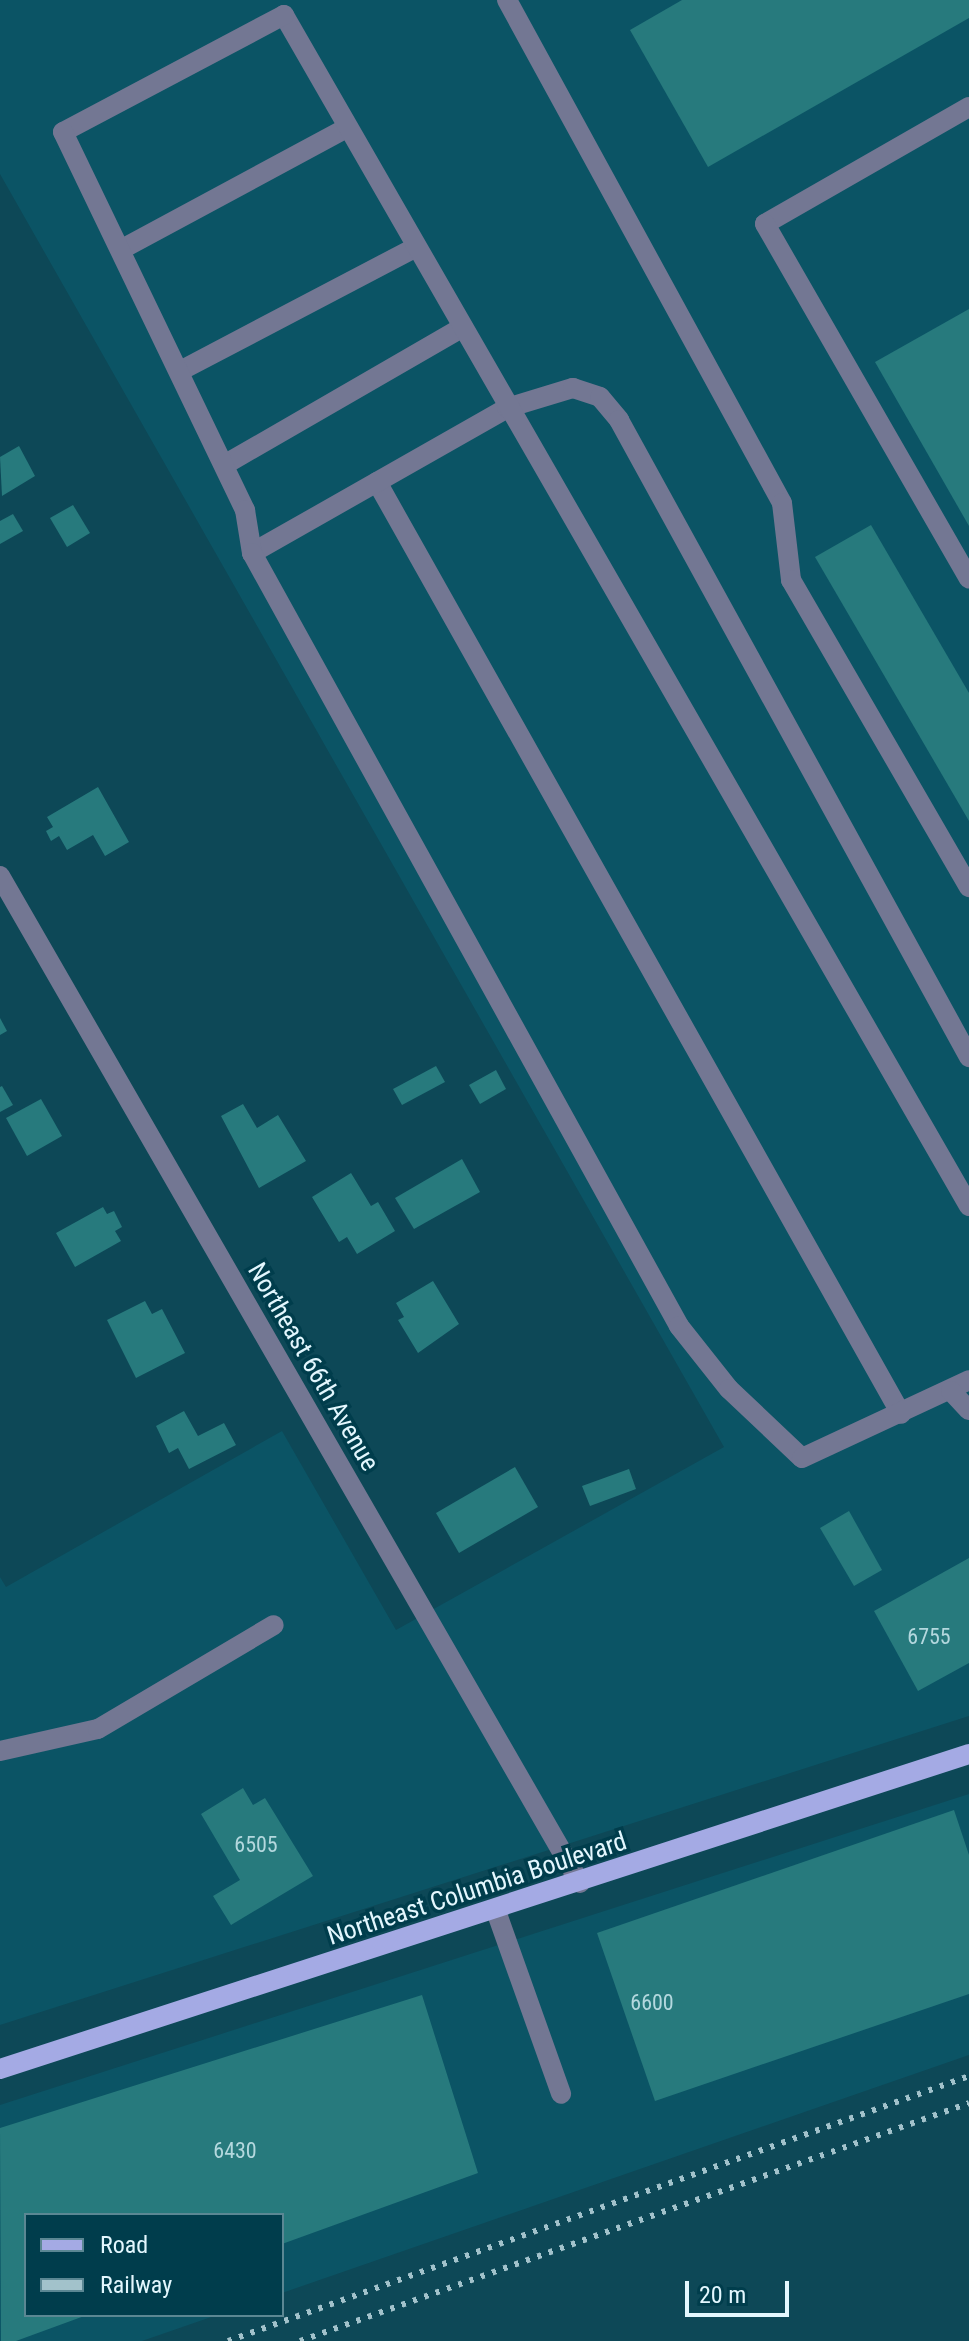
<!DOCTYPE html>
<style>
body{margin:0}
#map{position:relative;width:969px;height:2341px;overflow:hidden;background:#0d4857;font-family:"Roboto Condensed",sans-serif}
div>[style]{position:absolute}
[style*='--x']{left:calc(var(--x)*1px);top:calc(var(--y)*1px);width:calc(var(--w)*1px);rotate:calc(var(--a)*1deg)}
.built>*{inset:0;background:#0b5465}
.building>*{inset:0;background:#277a7d}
.minor>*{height:20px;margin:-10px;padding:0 10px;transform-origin:10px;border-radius:10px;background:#737793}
.major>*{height:20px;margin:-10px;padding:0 10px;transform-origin:10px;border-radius:10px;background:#a4aae4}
.rail>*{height:6px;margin-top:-3px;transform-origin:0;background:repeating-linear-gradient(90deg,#a2c2cb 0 4px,transparent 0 12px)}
span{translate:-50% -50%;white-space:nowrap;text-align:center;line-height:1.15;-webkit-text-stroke:7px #003d4c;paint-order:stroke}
.number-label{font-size:22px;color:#b4d8de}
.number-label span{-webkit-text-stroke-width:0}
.street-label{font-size:26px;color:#e3f7fe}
.legend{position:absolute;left:24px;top:2213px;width:260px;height:104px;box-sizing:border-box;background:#003d4c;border:2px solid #5b8793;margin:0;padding:10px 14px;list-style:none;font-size:24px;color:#e3f7fe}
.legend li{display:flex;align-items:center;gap:16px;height:40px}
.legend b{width:40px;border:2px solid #5b8793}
.scale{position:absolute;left:685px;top:2281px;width:104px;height:36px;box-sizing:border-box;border:4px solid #e3f7fe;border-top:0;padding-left:10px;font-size:24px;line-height:28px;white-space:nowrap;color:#e3f7fe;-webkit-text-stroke:6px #003d4c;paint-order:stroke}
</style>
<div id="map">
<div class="built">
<i style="clip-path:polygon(0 0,969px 0,969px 1716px,0 2025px,0 1577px,6px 1587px,282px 1431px,396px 1630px,724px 1447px,0 174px)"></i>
<i style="clip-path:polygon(969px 1794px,969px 2055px,282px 2293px,282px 2215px,26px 2215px,26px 2315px,217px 2315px,142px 2341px,0 2341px,0 2105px)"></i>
</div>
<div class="building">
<i style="clip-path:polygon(682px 0,969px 0,969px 18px,708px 167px,630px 30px)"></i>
<i style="clip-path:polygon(969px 309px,969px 526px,875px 362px)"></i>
<i style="clip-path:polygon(19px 446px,35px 476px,2px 496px,0 457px)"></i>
<i style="clip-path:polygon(73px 505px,90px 533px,67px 547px,50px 518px)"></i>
<i style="clip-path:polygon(13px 514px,23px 531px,0 544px,0 521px)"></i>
<i style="clip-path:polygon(871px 525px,969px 693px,969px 821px,815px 557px)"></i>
<i style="clip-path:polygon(98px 787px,129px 842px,105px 856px,93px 835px,67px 850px,59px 836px,51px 841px,46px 831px,53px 827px,47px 817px)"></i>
<i style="clip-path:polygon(0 1018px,7px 1031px,0 1035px)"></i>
<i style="clip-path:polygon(436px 1066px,445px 1082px,402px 1105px,393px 1089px)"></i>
<i style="clip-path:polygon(496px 1070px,506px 1089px,480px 1104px,469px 1085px)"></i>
<i style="clip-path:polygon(2px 1086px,13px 1105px,0 1112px,0 1087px)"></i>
<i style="clip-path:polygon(41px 1099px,62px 1136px,27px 1156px,6px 1118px)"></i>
<i style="clip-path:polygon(243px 1104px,257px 1128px,278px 1115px,306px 1161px,259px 1188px,221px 1116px)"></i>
<i style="clip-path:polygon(462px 1159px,480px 1192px,414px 1229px,395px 1198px)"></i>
<i style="clip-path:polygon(351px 1173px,371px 1206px,378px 1202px,395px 1231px,357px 1254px,347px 1237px,339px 1242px,312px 1197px)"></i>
<i style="clip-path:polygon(103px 1207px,107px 1214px,114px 1211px,122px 1227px,115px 1231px,121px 1241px,75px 1267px,56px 1233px)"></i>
<i style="clip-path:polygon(433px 1281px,459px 1324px,418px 1353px,398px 1320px,404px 1317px,396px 1303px)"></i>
<i style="clip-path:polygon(145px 1301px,152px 1314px,162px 1309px,185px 1353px,136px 1378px,107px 1320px)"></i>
<i style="clip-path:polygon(184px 1411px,198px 1436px,224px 1423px,236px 1445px,189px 1469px,178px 1448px,169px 1453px,156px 1426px)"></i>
<i style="clip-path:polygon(515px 1467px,538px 1507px,459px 1553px,436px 1513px)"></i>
<i style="clip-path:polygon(629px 1469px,636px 1489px,590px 1506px,582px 1486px)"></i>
<i style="clip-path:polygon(849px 1511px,882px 1570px,854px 1586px,820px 1528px)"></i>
<i style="clip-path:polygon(969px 1558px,969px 1663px,918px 1691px,874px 1611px)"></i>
<i style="clip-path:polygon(243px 1788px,253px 1805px,265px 1798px,313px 1876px,231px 1925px,213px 1896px,240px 1880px,201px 1814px)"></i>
<i style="clip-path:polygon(954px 1810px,969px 1855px,969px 1994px,655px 2101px,597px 1933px)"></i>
<i style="clip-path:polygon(422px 1995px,478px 2173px,282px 2244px,282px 2215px,26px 2215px,26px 2315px,87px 2315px,16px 2341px,1px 2341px,0 2128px)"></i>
</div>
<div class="minor">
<i style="--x:507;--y:0;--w:573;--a:61.33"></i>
<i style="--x:782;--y:503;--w:78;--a:83.3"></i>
<i style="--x:791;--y:580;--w:355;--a:59.9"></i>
<i style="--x:969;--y:107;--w:235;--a:150.2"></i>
<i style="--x:765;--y:224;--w:409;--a:60.1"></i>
<i style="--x:122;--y:249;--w:253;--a:-28.3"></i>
<i style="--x:180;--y:371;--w:264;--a:-27.7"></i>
<i style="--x:224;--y:465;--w:274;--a:-30"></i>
<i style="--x:377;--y:482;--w:1069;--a:60.65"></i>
<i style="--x:252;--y:553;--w:293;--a:-29.6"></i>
<i style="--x:507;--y:408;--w:69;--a:-16.9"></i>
<i style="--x:573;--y:388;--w:28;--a:18"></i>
<i style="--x:600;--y:397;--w:30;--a:50"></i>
<i style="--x:619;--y:420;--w:727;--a:61.21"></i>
<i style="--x:0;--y:876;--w:1162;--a:60.06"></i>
<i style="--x:969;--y:1206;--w:1374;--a:-119.91"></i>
<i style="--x:284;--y:15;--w:250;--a:152.1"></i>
<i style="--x:63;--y:132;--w:420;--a:64.3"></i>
<i style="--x:245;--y:510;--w:44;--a:80.8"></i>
<i style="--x:252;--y:553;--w:883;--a:61.08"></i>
<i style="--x:679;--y:1326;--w:80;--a:51.6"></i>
<i style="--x:729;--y:1389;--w:100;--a:43.4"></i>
<i style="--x:802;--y:1458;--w:184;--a:-25"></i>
<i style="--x:951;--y:1391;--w:26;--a:47"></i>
<i style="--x:0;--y:1751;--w:100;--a:-12.7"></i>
<i style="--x:98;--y:1729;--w:204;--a:-30.6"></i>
<i style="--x:496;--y:1911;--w:194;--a:70.4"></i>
</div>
<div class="major">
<i style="--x:0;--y:2069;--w:1019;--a:-18.01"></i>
</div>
<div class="rail">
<i style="--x:228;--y:2341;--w:787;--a:-19.68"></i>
<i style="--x:300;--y:2341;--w:710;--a:-19.58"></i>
</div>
<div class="number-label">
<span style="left:929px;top:1637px">6755</span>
<span style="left:256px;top:1845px">6505</span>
<span style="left:652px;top:2003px">6600</span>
<span style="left:235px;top:2151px">6430</span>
</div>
<div class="street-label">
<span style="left:313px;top:1367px;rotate:60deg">Northeast 66th Avenue</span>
<span style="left:477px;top:1889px;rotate:-18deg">Northeast Columbia Boulevard</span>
</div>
<ul class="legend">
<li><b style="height:10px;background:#a4aae4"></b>Road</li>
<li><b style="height:10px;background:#a2c2cb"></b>Railway</li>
</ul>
<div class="scale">20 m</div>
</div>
